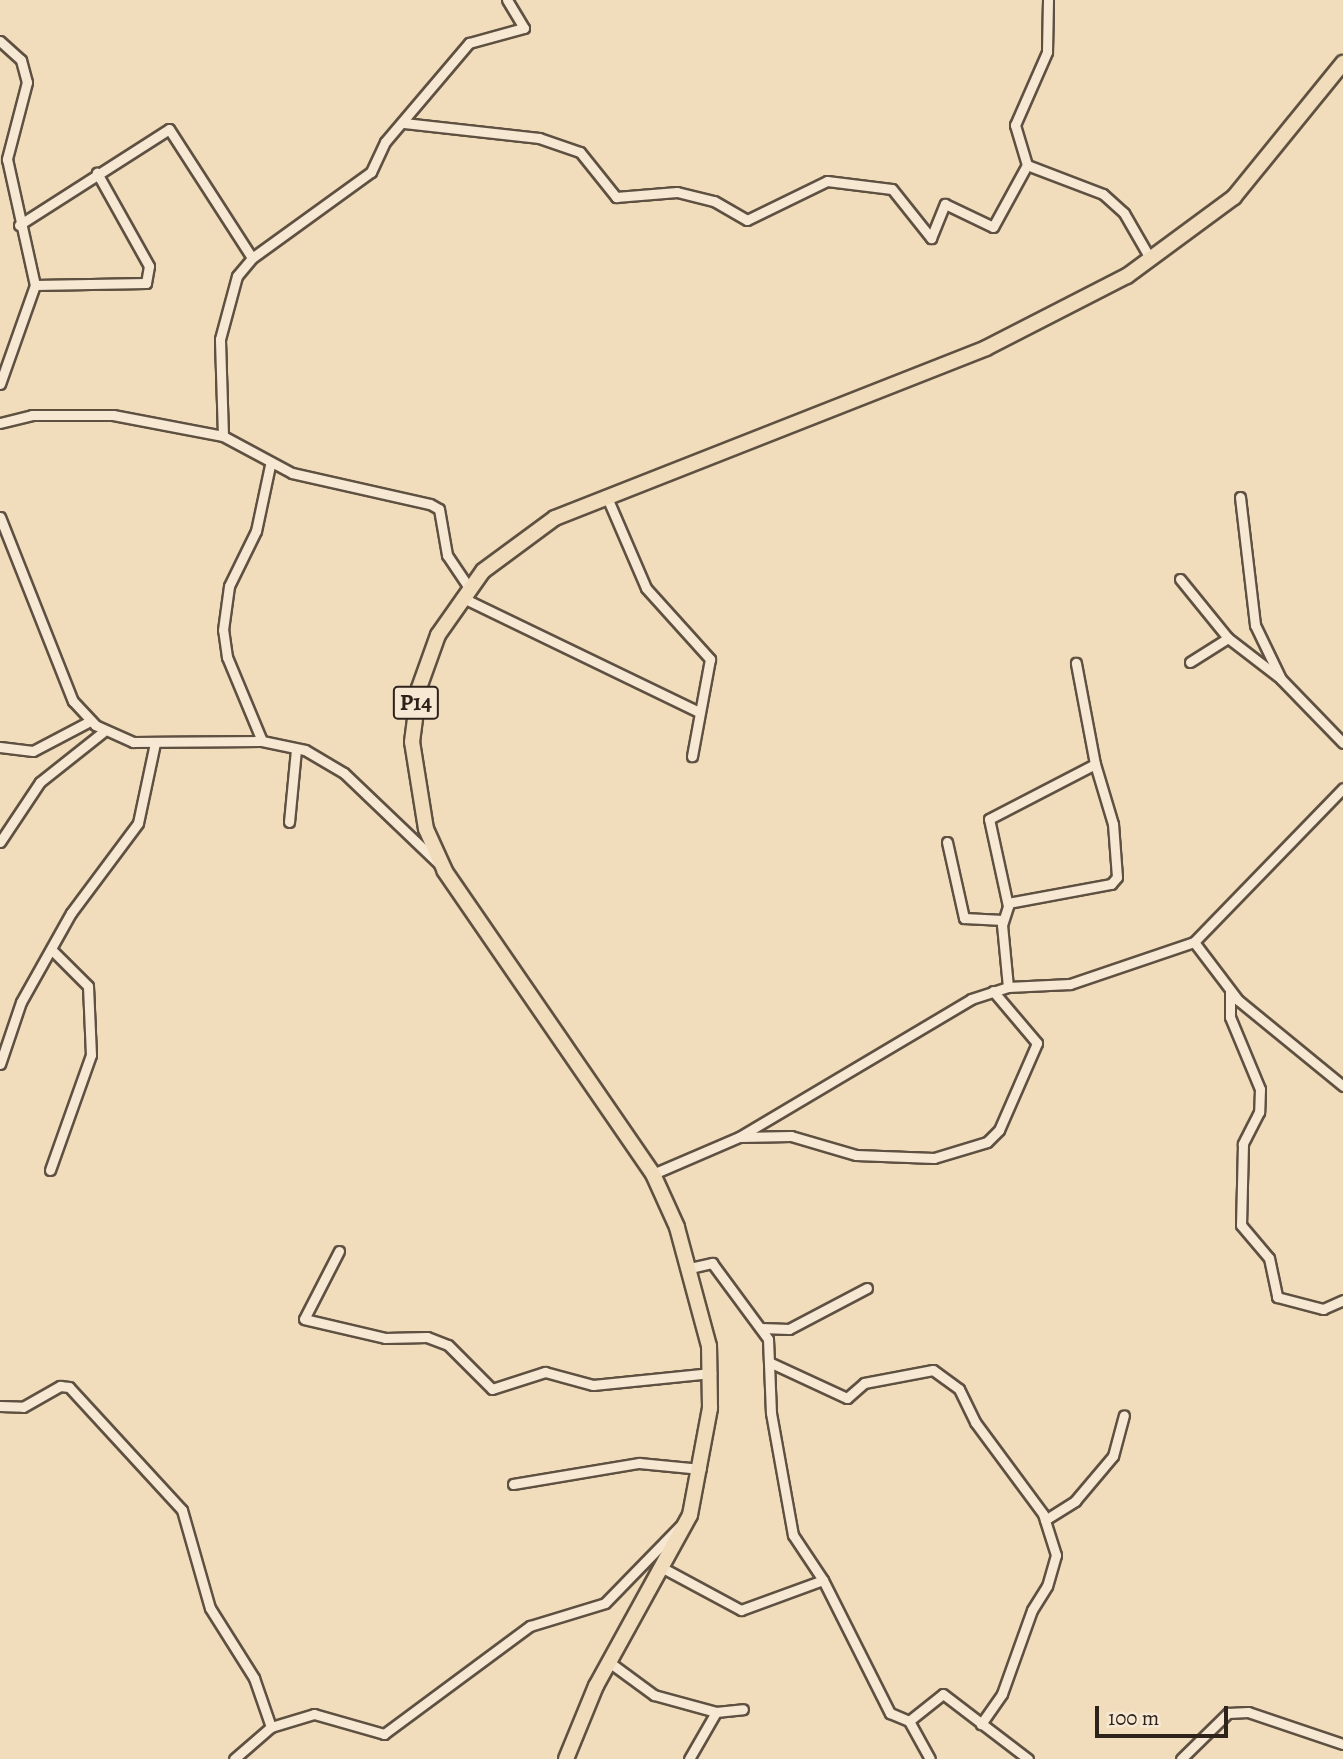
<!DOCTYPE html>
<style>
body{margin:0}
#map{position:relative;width:1343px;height:1759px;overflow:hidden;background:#f1dcbb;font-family:Alegreya,serif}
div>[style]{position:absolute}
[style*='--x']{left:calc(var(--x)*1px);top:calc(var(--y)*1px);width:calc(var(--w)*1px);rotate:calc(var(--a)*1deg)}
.roads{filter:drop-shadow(2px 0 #5f5142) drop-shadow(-2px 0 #5f5142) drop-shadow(0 2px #5f5142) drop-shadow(0 -2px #5f5142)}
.street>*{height:9px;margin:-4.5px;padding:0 4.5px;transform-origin:4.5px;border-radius:4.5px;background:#f6e8d3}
.primary>*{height:14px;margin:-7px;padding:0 7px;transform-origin:7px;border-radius:7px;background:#f1dcbb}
span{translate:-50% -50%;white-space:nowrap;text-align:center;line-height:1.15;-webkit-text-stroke:5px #f6e8d3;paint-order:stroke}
.shield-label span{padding:2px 5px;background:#f6e8d3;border:2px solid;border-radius:5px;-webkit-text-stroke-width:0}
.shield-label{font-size:23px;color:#2e231a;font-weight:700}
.scale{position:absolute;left:1095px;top:1706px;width:133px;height:32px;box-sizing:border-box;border:4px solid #2e231a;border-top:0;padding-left:9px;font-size:21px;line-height:24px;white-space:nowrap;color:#2e231a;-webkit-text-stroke:5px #f6e8d3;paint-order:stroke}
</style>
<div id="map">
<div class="roads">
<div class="street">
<i style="--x:0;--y:41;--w:28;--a:42"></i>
<i style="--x:21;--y:60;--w:23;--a:75"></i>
<i style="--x:27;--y:82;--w:80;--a:104.6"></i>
<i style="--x:7;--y:159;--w:129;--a:77.5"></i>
<i style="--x:35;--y:285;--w:105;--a:109.5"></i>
<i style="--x:404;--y:123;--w:136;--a:6.3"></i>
<i style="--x:539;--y:138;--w:43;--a:18.9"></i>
<i style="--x:580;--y:152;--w:58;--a:51.3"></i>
<i style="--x:616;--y:197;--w:61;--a:-4.7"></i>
<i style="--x:677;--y:192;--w:38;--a:14"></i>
<i style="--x:714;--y:201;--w:38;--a:30"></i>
<i style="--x:747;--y:220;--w:89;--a:-26"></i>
<i style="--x:827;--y:181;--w:65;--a:7"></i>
<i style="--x:892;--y:189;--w:63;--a:51.5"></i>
<i style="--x:931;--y:238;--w:37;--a:-68"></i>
<i style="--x:945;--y:204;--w:53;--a:25.6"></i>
<i style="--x:993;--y:227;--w:71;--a:-61.3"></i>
<i style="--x:1027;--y:165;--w:81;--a:20.9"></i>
<i style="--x:1103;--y:194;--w:28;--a:42"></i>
<i style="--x:1124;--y:213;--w:54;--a:60.1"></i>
<i style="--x:1027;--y:165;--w:42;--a:-106.7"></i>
<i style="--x:1015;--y:125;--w:80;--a:-66.3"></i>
<i style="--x:1047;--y:52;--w:52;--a:-88.9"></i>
<i style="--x:19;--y:225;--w:178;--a:-32.6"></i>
<i style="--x:169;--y:129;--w:153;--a:57.2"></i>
<i style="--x:35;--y:285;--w:111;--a:-1"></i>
<i style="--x:146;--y:283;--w:17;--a:-80"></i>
<i style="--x:149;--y:266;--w:107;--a:-119.2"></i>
<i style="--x:0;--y:423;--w:33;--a:-14"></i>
<i style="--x:32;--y:415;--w:81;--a:0"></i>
<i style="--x:113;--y:415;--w:112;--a:10.8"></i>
<i style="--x:223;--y:436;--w:78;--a:28.2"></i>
<i style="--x:292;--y:473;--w:141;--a:12.7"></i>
<i style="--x:430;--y:504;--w:10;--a:29"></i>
<i style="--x:439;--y:509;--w:47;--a:80.1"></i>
<i style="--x:447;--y:555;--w:40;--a:56"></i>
<i style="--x:223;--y:436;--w:97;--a:-91.8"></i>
<i style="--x:220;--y:339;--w:65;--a:-74.9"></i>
<i style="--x:237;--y:276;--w:23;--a:-50"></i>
<i style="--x:252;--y:258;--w:147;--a:-35.9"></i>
<i style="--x:371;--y:172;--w:33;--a:-65"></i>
<i style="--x:385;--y:142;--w:130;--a:-49.7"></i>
<i style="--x:469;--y:43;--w:57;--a:-15.3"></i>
<i style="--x:524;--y:28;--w:33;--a:-121"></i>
<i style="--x:606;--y:495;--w:101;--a:66.7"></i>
<i style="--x:646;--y:588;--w:96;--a:48"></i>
<i style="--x:710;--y:659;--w:99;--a:100.5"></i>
<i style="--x:1240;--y:497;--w:129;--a:83.3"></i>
<i style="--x:1255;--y:625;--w:60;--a:64.3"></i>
<i style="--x:1281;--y:679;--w:89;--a:45.9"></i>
<i style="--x:0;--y:517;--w:198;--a:68.4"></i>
<i style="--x:73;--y:701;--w:33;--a:47"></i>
<i style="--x:95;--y:725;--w:42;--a:24.1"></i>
<i style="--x:133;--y:742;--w:129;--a:-0.4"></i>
<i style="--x:262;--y:741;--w:44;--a:11.8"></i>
<i style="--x:305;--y:750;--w:45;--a:30.5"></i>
<i style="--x:344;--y:773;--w:129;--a:43.7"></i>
<i style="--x:1180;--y:579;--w:76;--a:50.9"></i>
<i style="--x:1228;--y:638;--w:66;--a:37.6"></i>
<i style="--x:461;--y:597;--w:264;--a:25.8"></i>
<i style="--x:1190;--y:662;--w:45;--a:-32.3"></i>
<i style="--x:262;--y:741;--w:91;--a:-112.6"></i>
<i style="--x:227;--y:657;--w:27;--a:-98"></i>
<i style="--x:223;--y:630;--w:44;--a:-82.2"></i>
<i style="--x:229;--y:586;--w:61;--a:-63.9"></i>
<i style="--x:256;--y:531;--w:67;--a:-78"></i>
<i style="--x:0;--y:747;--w:33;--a:7"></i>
<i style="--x:33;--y:751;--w:64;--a:-27.8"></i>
<i style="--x:289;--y:822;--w:73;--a:-84.5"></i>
<i style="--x:0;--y:842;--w:72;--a:-56.3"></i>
<i style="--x:40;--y:782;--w:80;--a:-38.4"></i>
<i style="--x:947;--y:842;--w:78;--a:77.4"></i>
<i style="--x:964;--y:918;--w:39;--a:3"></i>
<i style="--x:1008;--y:903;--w:105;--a:-10.5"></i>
<i style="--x:1111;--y:884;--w:9;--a:-49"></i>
<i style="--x:1117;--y:877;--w:53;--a:-94.3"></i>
<i style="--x:1113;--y:824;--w:63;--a:-106.7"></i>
<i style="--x:1194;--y:942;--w:73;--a:52.8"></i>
<i style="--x:1238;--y:1000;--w:136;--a:39.3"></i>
<i style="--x:1008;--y:987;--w:62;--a:-95.5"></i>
<i style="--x:1002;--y:925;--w:20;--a:-72"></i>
<i style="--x:1008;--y:906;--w:89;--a:-102.3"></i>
<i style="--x:989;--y:819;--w:119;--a:-27.4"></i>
<i style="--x:1095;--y:764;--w:103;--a:-100.7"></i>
<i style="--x:1230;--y:992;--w:25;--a:90"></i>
<i style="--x:1230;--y:1017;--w:78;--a:67.4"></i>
<i style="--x:1260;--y:1089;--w:23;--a:92"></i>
<i style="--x:1259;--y:1112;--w:36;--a:117"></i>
<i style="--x:1243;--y:1144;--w:81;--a:91.4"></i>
<i style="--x:1241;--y:1225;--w:43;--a:49.7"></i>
<i style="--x:1269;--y:1258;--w:40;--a:78"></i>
<i style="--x:1277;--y:1297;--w:48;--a:14.6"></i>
<i style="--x:1323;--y:1309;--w:22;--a:-24"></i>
<i style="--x:0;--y:1064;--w:65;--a:-71.3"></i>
<i style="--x:21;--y:1002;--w:102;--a:-60.7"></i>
<i style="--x:71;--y:913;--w:112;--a:-53.3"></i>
<i style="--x:138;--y:823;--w:82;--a:-78"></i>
<i style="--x:740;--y:1137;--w:51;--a:-1.1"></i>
<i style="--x:791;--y:1136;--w:68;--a:16.3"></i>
<i style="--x:856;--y:1155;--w:78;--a:2.2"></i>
<i style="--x:934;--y:1158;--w:55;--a:-16.8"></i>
<i style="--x:987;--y:1142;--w:17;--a:-45"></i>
<i style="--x:999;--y:1130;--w:95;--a:-66.4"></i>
<i style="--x:1037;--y:1043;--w:68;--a:-130.2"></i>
<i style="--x:50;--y:1170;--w:122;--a:-70.4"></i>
<i style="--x:91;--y:1055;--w:69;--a:-92.5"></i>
<i style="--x:88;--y:986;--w:48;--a:-135"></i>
<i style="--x:653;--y:1174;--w:94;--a:-23.3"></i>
<i style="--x:739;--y:1137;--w:270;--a:-30.7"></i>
<i style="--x:971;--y:999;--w:39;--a:-18"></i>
<i style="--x:1008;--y:987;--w:62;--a:-2.8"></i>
<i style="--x:1070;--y:984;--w:131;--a:-18.7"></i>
<i style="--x:1194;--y:942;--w:214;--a:-45.9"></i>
<i style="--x:339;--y:1251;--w:76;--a:117.2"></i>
<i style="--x:304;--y:1319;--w:83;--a:13.2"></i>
<i style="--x:385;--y:1338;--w:42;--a:-1.4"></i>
<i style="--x:427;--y:1337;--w:22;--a:21"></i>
<i style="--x:448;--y:1345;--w:62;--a:45"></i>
<i style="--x:492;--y:1389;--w:56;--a:-17.8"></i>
<i style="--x:545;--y:1372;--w:50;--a:15.2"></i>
<i style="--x:593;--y:1385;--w:119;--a:-5.8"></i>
<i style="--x:690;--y:1268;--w:23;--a:-13"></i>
<i style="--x:712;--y:1263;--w:94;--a:53.6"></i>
<i style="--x:768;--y:1339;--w:74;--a:87.7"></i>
<i style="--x:771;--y:1413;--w:124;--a:79.8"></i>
<i style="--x:793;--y:1535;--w:54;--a:56.3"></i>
<i style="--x:823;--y:1580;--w:149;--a:63.3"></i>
<i style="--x:890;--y:1713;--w:21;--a:23"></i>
<i style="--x:909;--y:1721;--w:43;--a:-38.5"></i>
<i style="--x:943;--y:1694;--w:107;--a:37.4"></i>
<i style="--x:761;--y:1328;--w:28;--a:2"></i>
<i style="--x:789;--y:1329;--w:88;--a:-27.7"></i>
<i style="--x:769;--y:1362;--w:86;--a:24.8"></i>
<i style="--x:847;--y:1398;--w:23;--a:-41"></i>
<i style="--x:864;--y:1383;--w:70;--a:-10.7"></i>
<i style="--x:933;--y:1370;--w:32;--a:36"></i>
<i style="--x:959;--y:1389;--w:37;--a:64"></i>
<i style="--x:975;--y:1422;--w:114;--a:53.5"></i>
<i style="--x:1043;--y:1514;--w:43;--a:72.4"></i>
<i style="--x:1056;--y:1555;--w:32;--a:106"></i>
<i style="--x:1047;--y:1586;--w:28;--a:122"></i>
<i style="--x:1032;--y:1610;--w:89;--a:109.7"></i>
<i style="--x:1002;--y:1694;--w:37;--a:125"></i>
<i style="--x:0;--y:1406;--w:23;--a:2"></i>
<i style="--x:23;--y:1407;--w:43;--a:-29.6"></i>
<i style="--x:60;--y:1386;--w:9;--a:6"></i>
<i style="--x:69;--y:1387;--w:167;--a:47.4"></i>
<i style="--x:182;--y:1510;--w:102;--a:74.1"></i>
<i style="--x:210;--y:1608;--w:83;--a:57.8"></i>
<i style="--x:254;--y:1678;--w:52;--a:70.9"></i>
<i style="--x:513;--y:1484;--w:128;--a:-9.5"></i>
<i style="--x:639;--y:1463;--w:62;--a:5.5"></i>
<i style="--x:1045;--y:1520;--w:36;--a:-32"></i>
<i style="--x:1075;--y:1501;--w:59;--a:-49.8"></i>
<i style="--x:1113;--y:1456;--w:42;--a:-75"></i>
<i style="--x:661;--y:1567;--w:91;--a:28.3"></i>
<i style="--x:741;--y:1610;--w:87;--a:-20.1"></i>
<i style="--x:609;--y:1662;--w:56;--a:36.3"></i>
<i style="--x:654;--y:1695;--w:64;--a:15.3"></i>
<i style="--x:716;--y:1712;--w:27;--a:-6"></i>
<i style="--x:909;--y:1721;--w:43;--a:61.1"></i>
<i style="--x:234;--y:1759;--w:49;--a:-40.9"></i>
<i style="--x:271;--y:1727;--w:45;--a:-16.8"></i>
<i style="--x:314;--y:1714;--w:73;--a:15.9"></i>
<i style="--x:384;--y:1734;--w:182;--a:-36.5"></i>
<i style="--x:530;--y:1626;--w:78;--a:-17"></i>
<i style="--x:605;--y:1603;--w:107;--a:-45.8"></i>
<i style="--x:689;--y:1759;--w:54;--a:-60.1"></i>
<i style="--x:1181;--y:1759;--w:66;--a:-44.4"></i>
<i style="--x:1228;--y:1713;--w:20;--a:-3"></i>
<i style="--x:1248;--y:1712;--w:100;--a:18.6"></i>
</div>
<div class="primary">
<i style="--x:566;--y:1759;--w:79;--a:-67.7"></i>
<i style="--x:596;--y:1686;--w:195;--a:-61.2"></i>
<i style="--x:690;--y:1515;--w:109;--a:-79.4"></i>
<i style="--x:710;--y:1408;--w:62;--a:-90.9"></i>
<i style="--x:709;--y:1346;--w:123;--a:-105.1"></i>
<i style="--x:677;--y:1227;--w:58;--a:-114.4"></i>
<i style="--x:653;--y:1174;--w:368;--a:-124.5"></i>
<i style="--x:445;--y:871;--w:46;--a:-114.3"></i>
<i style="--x:426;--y:829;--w:88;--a:-99.1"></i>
<i style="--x:412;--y:742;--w:54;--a:-82.6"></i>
<i style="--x:419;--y:688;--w:56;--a:-70.3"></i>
<i style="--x:438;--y:635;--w:78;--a:-54.9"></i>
<i style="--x:483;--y:571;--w:89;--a:-36.4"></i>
<i style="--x:555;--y:518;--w:463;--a:-21.5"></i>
<i style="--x:986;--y:348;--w:158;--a:-27.1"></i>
<i style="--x:1127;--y:276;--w:133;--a:-36.4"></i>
<i style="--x:1234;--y:197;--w:173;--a:-50.9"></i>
</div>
</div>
<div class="shield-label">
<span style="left:416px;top:703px">P14</span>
</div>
<div class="scale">100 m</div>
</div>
